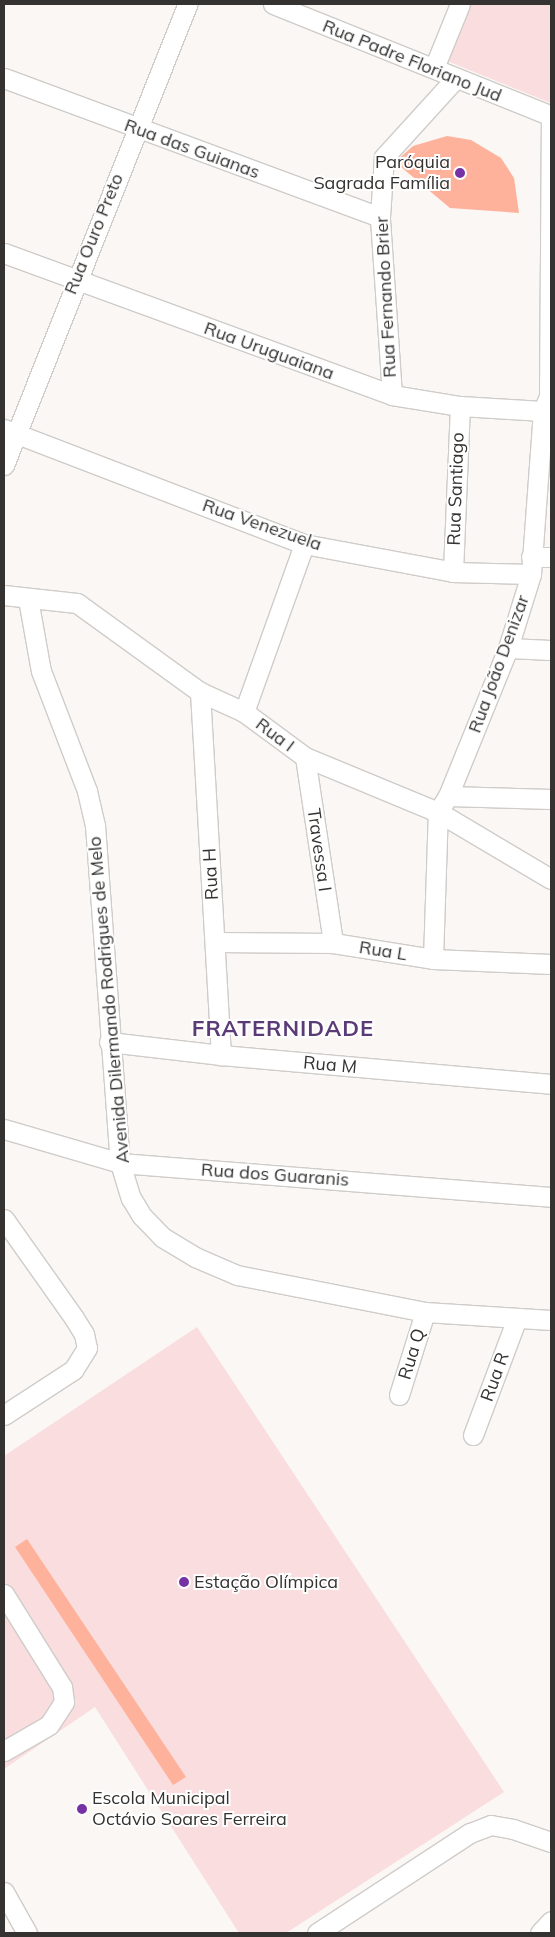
<!DOCTYPE html>
<meta charset="utf-8">
<style>
body{margin:0}
#map{position:relative;width:555px;height:1937px;overflow:hidden;background:#fbf7f4;font-family:Mulish,sans-serif}
div>[style]{position:absolute}
[style*='--x']{left:calc(var(--x)*1px);top:calc(var(--y)*1px);width:calc(var(--w)*1px);rotate:calc(var(--a)*1deg)}
.green>*{inset:0;background:#faddde}
.building>*{inset:0;background:#ffb29b}
.roads{filter:drop-shadow(1px 0 #cfccc9) drop-shadow(-1px 0 #cfccc9) drop-shadow(0 1px #cfccc9) drop-shadow(0 -1px #cfccc9)}
.minor>*{height:19px;margin:-9.5px;padding:0 9.5px;transform-origin:9.5px;border-radius:9.5px;background:#fff}
.dots>*{width:14px;height:14px;translate:-50% -50%;box-sizing:border-box;border:2px solid #fff;border-radius:50%}
span{translate:-50% -50%;white-space:nowrap;text-align:center;line-height:1.15;-webkit-text-stroke:4px #fff;paint-order:stroke}
.street-label{font-size:18px;color:#343332}
.poi-label{font-size:18px;color:#343332}
.right{translate:-100% -50%;text-align:right}
.left{translate:0 -50%;text-align:left}
.district-label{font-size:22px;color:#5b3b75;font-weight:700;letter-spacing:1px}
.frame{position:absolute;inset:0;border:5px solid #343332;pointer-events:none}
</style>
<div id="map">
<div class="green">
<i style="clip-path:polygon(468px 4px,551px 4px,551px 103px,447px 61px)"></i>
<i style="clip-path:polygon(197px 1327px,504px 1792px,286px 1933px,239px 1933px,95px 1707px,4px 1769px,4px 1456px)"></i>
</div>
<div class="building">
<i style="clip-path:polygon(447px 136px,471px 140px,501px 158px,514px 178px,519px 213px,450px 208px,395px 162px,413px 146px)"></i>
<i style="clip-path:polygon(27px 1539px,186px 1777px,173px 1785px,15px 1547px)"></i>
</div>
<div class="roads">
<div class="minor">
<i style="--x:273;--y:4;--w:300;--a:21.9"></i>
<i style="--x:434;--y:68;--w:69;--a:-67.9"></i>
<i style="--x:4;--y:78;--w:401;--a:20.3"></i>
<i style="--x:4;--y:253;--w:413;--a:20.1"></i>
<i style="--x:392;--y:395;--w:69;--a:9.2"></i>
<i style="--x:460;--y:406;--w:83;--a:3.4"></i>
<i style="--x:392;--y:395;--w:178;--a:-93.9"></i>
<i style="--x:380;--y:217;--w:60;--a:-86.2"></i>
<i style="--x:384;--y:157;--w:107;--a:-47.7"></i>
<i style="--x:4;--y:429;--w:321;--a:21"></i>
<i style="--x:304;--y:544;--w:152;--a:10.6"></i>
<i style="--x:453;--y:572;--w:78;--a:1.5"></i>
<i style="--x:4;--y:465;--w:496;--a:-68.3"></i>
<i style="--x:531;--y:557;--w:20;--a:0"></i>
<i style="--x:453;--y:572;--w:166;--a:-87.6"></i>
<i style="--x:4;--y:595;--w:73;--a:6.3"></i>
<i style="--x:77;--y:603;--w:152;--a:35.9"></i>
<i style="--x:200;--y:692;--w:48;--a:24.4"></i>
<i style="--x:244;--y:712;--w:76;--a:36.4"></i>
<i style="--x:305;--y:757;--w:144;--a:22.5"></i>
<i style="--x:438;--y:812;--w:131;--a:30.7"></i>
<i style="--x:28;--y:599;--w:73;--a:79.8"></i>
<i style="--x:41;--y:671;--w:129;--a:69"></i>
<i style="--x:87;--y:791;--w:35;--a:77"></i>
<i style="--x:95;--y:825;--w:339;--a:85.8"></i>
<i style="--x:120;--y:1163;--w:37;--a:73"></i>
<i style="--x:131;--y:1198;--w:21;--a:59"></i>
<i style="--x:142;--y:1216;--w:29;--a:46"></i>
<i style="--x:162;--y:1237;--w:39;--a:31"></i>
<i style="--x:195;--y:1257;--w:46;--a:23.2"></i>
<i style="--x:237;--y:1275;--w:192;--a:11.1"></i>
<i style="--x:425;--y:1312;--w:126;--a:3.6"></i>
<i style="--x:508;--y:648;--w:43;--a:2.7"></i>
<i style="--x:200;--y:692;--w:364;--a:86.7"></i>
<i style="--x:244;--y:712;--w:178;--a:-70.3"></i>
<i style="--x:305;--y:757;--w:188;--a:81.4"></i>
<i style="--x:448;--y:796;--w:103;--a:1.7"></i>
<i style="--x:215;--y:942;--w:118;--a:0.5"></i>
<i style="--x:333;--y:943;--w:101;--a:9.1"></i>
<i style="--x:433;--y:959;--w:118;--a:2.4"></i>
<i style="--x:433;--y:959;--w:147;--a:-88.1"></i>
<i style="--x:438;--y:812;--w:19;--a:-58"></i>
<i style="--x:448;--y:796;--w:160;--a:-67.9"></i>
<i style="--x:508;--y:648;--w:77;--a:-72.7"></i>
<i style="--x:531;--y:574;--w:163;--a:-85.8"></i>
<i style="--x:543;--y:411;--w:16;--a:-68"></i>
<i style="--x:549;--y:396;--w:276;--a:-89.6"></i>
<i style="--x:109;--y:1042;--w:113;--a:6.6"></i>
<i style="--x:221;--y:1055;--w:331;--a:5"></i>
<i style="--x:4;--y:1129;--w:121;--a:16.3"></i>
<i style="--x:120;--y:1163;--w:432;--a:4.5"></i>
<i style="--x:4;--y:1219;--w:121;--a:54.7"></i>
<i style="--x:74;--y:1318;--w:19;--a:58"></i>
<i style="--x:84;--y:1334;--w:14;--a:78"></i>
<i style="--x:87;--y:1348;--w:26;--a:122"></i>
<i style="--x:73;--y:1370;--w:82;--a:146.9"></i>
<i style="--x:399;--y:1395;--w:87;--a:-72.6"></i>
<i style="--x:473;--y:1435;--w:125;--a:-69.4"></i>
<i style="--x:4;--y:1594;--w:110;--a:58.1"></i>
<i style="--x:62;--y:1687;--w:15;--a:82"></i>
<i style="--x:64;--y:1702;--w:27;--a:123"></i>
<i style="--x:49;--y:1725;--w:52;--a:150"></i>
<i style="--x:4;--y:1892;--w:47;--a:60.7"></i>
<i style="--x:317;--y:1933;--w:183;--a:-33.2"></i>
<i style="--x:470;--y:1833;--w:22;--a:-21"></i>
<i style="--x:491;--y:1825;--w:22;--a:10"></i>
<i style="--x:513;--y:1829;--w:40;--a:18.9"></i>
<i style="--x:540;--y:1933;--w:16;--a:-47"></i>
</div>
</div>
<div class="dots">
<i style="left:460px;top:173px;background:#7631a4"></i>
<i style="left:184px;top:1582px;background:#7631a4"></i>
<i style="left:82px;top:1809px;background:#7631a4"></i>
</div>
<div class="street-label">
<span style="left:412px;top:61px;rotate:22deg">Rua Padre Floriano Jud</span>
<span style="left:192px;top:149px;rotate:20deg">Rua das Guianas</span>
<span style="left:94px;top:234px;rotate:-68deg">Rua Ouro Preto</span>
<span style="left:386px;top:297px;rotate:-93deg">Rua Fernando Brier</span>
<span style="left:269px;top:351px;rotate:20deg">Rua Uruguaiana</span>
<span style="left:456px;top:489px;rotate:-88deg">Rua Santiago</span>
<span style="left:262px;top:525px;rotate:19deg">Rua Venezuela</span>
<span style="left:499px;top:664px;rotate:-70deg">Rua João Denizar</span>
<span style="left:275px;top:735px;rotate:37deg">Rua I</span>
<span style="left:319px;top:850px;rotate:82deg">Travessa I</span>
<span style="left:211px;top:874px;rotate:-93deg">Rua H</span>
<span style="left:383px;top:951px;rotate:9deg">Rua L</span>
<span style="left:109px;top:1000px;rotate:-95deg">Avenida Dilermando Rodrigues de Melo</span>
<span style="left:330px;top:1065px;rotate:5deg">Rua M</span>
<span style="left:275px;top:1175px;rotate:4deg">Rua dos Guaranis</span>
<span style="left:412px;top:1354px;rotate:-73deg">Rua Q</span>
<span style="left:495px;top:1377px;rotate:-70deg">Rua R</span>
</div>
<div class="poi-label">
<span class="right" style="left:450px;top:173px">Paróquia<br>Sagrada Família</span>
<span class="left" style="left:194px;top:1582px">Estação Olímpica</span>
<span class="left" style="left:92px;top:1809px">Escola Municipal<br>Octávio Soares Ferreira</span>
</div>
<div class="district-label">
<span style="left:283px;top:1029px">FRATERNIDADE</span>
</div>
<div class="frame"></div>
</div>
